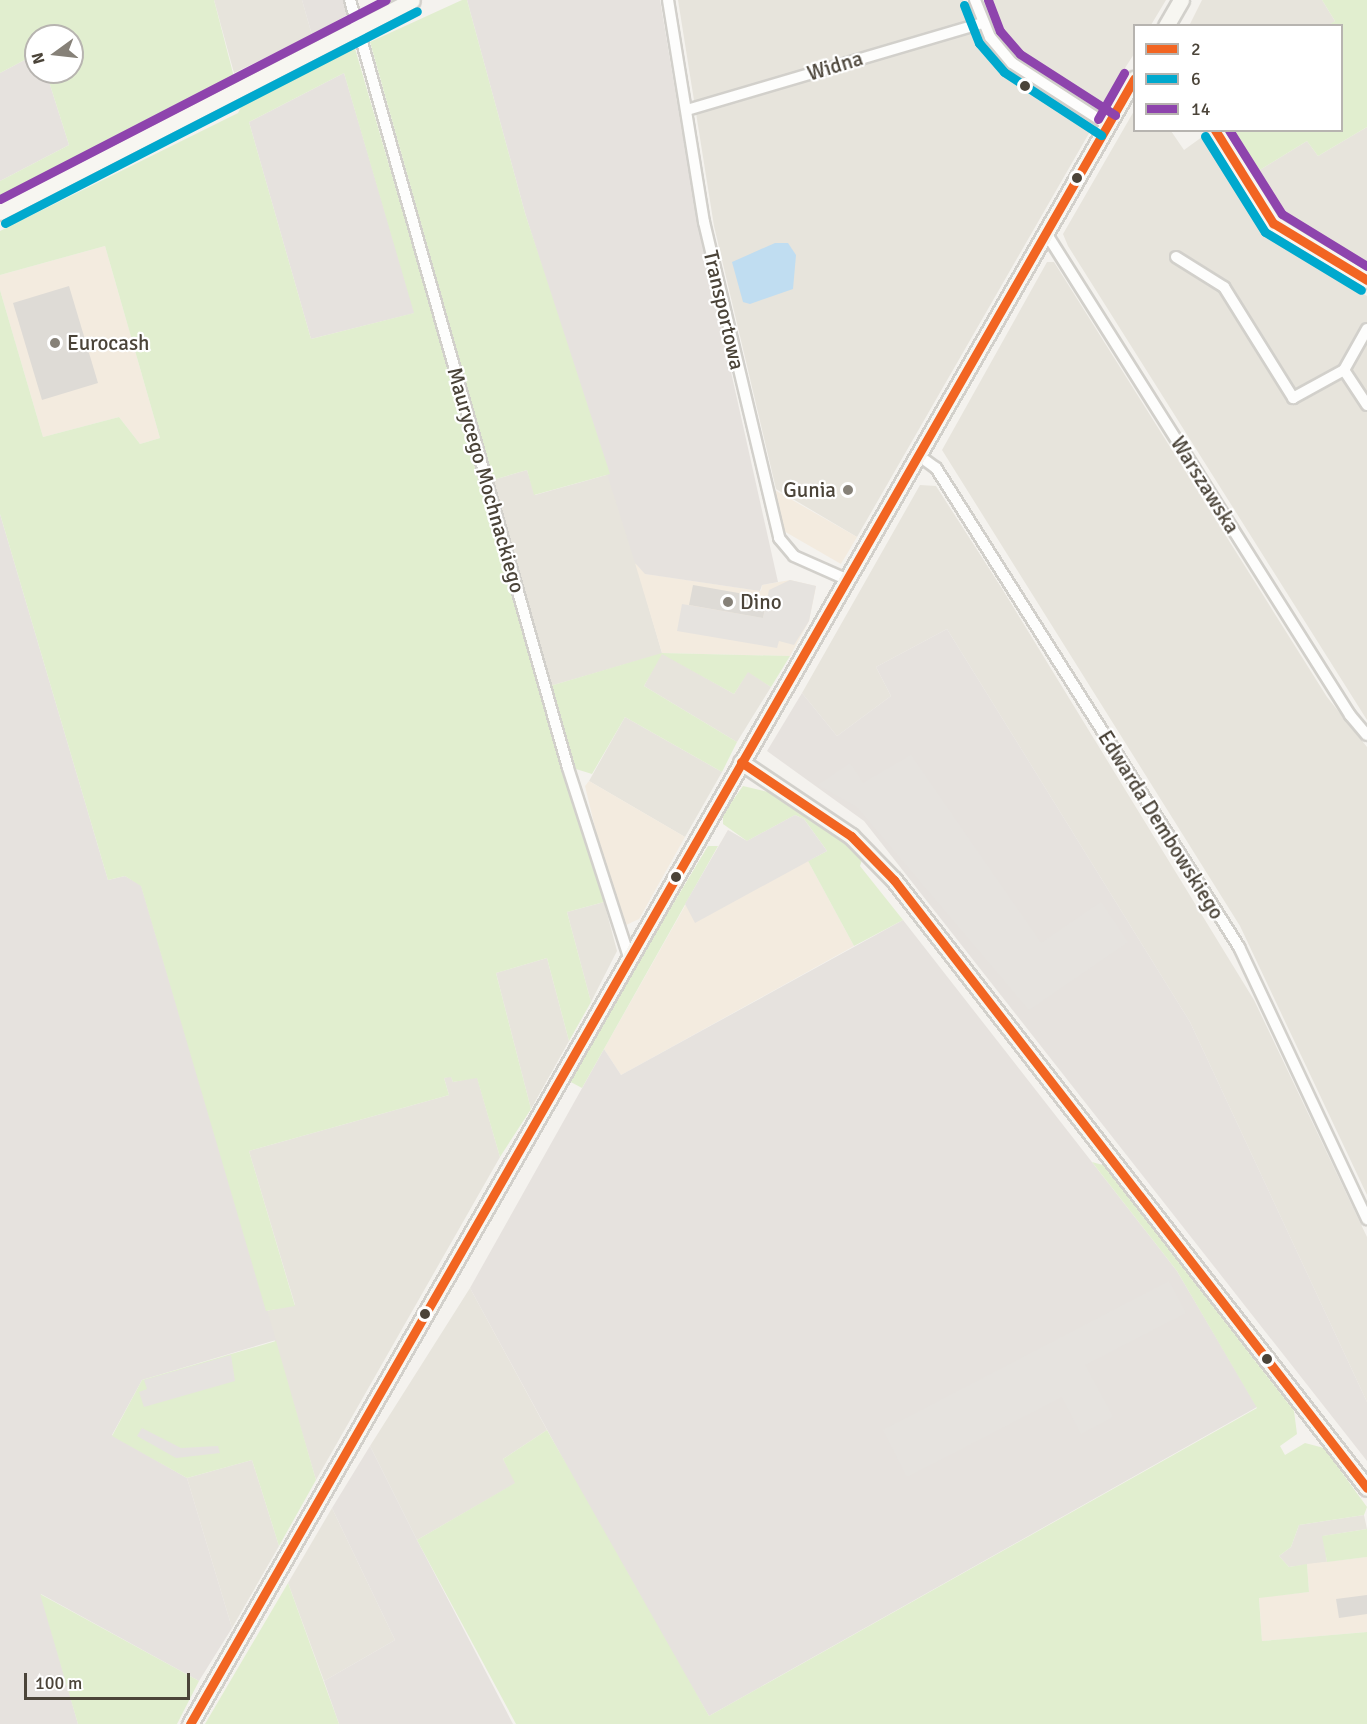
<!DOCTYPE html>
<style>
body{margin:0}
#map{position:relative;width:1367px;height:1724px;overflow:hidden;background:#f4f2ee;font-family:Signika,sans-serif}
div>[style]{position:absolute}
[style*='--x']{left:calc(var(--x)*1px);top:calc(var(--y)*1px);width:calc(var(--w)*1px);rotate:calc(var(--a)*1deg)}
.residential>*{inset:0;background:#e7e4dc}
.commercial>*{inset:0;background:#f3ebdf}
.industrial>*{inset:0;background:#e6e2de}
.green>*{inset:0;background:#e1eecf}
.parking>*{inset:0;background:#e6e3df}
.water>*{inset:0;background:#c0ddf1}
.building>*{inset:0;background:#dedbd6}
.roads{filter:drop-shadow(2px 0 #d2d0cb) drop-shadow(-2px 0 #d2d0cb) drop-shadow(0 2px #d2d0cb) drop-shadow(0 -2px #d2d0cb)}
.street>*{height:10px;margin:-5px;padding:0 5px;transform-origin:5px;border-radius:5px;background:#fdfdfc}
.secondary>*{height:15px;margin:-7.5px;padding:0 7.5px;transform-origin:7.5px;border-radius:7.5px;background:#f7f6f1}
.bus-1>*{height:9px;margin:-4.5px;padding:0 4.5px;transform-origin:4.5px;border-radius:4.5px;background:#f26522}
.bus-2>*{height:9px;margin:-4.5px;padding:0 4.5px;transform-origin:4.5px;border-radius:4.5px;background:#00a9ce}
.bus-3>*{height:9px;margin:-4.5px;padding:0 4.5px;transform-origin:4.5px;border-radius:4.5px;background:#8e44ad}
.dots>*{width:16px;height:16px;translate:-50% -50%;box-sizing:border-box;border:3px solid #fff;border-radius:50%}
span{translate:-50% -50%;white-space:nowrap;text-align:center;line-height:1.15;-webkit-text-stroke:4.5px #fff;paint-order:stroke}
.street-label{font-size:21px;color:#4b4439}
.poi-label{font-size:21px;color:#4b4439}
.left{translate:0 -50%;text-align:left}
.right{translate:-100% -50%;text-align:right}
.legend{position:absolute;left:1133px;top:24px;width:210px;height:108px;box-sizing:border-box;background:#fff;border:2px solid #b7b4b0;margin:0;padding:8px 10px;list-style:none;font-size:18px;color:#4b4439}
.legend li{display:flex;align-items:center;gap:12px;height:30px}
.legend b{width:30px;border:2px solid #b7b4b0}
.north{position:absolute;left:24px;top:24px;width:60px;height:60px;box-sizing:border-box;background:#fff;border:2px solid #b7b4b0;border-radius:50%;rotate:255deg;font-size:16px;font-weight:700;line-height:24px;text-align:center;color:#4b4439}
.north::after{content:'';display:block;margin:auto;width:21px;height:27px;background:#868178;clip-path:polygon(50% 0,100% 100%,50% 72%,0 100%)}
.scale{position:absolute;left:24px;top:1673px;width:166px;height:27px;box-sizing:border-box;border:3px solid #4b4439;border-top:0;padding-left:8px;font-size:18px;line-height:21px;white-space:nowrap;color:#4b4439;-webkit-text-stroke:4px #fff;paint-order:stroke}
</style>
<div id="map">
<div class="residential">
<i style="clip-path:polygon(214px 0,302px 0,312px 35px,234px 73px)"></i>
<i style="clip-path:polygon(678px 0,963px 0,995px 63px,1092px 128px,857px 537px,776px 489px,714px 226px)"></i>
<i style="clip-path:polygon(985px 0,1166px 0,1151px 25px,1134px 26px,1134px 54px,1100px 107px,1010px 49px)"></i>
<i style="clip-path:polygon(1202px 0,1322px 0,1335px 21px,1329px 26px,1189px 26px)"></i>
<i style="clip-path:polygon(1134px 111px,1134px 130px,1171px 131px,1184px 150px,1202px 137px,1268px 237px,1367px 296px,1367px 720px,1068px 246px,1063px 234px)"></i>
<i style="clip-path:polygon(1367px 127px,1367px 264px,1287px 219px,1258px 171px,1307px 141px,1318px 156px)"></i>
<i style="clip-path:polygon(1047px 262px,1054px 262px,1327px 697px,1367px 747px,1367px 1195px,1240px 926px,942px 450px)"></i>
<i style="clip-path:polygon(527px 470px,535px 495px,610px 474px,662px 653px,734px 694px,748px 671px,771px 687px,737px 742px,644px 686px,661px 654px,550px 686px,493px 480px)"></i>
<i style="clip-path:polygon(920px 485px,936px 486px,1001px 587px,1254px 1000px,1367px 1237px,1367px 1402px,1190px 1022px,947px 629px,876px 667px,891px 696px,837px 736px,802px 693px)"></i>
<i style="clip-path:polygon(625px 717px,722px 772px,685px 837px,589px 781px)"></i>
<i style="clip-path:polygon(604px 902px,617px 951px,591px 1002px,567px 912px)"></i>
<i style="clip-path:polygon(547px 958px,569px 1041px,531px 1109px,496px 973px)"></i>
<i style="clip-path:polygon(451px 1076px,453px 1082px,477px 1077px,500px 1157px,316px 1480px,266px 1311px,295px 1305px,249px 1151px,449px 1095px,444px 1078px)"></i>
<i style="clip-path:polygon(470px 1288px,547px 1430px,503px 1459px,516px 1483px,417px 1540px,370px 1446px)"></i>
<i style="clip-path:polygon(252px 1460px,279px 1546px,232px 1628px,187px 1478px)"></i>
<i style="clip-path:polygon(332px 1508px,395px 1640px,324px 1681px,288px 1583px)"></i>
<i style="clip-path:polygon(1364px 1515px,1367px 1529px,1323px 1536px,1327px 1562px,1289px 1567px,1279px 1556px,1291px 1547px,1299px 1525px)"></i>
</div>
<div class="commercial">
<i style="clip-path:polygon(105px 246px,160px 438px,140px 444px,119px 417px,43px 437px,0 290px,0 275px)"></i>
<i style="clip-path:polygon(773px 489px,857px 537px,841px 564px,782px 530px)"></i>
<i style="clip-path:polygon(635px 563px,646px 574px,761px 591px,762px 585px,790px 580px,816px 586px,809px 621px,790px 656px,662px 653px)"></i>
<i style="clip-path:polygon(589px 781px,685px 837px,639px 919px,624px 926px,599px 844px,585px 786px)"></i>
<i style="clip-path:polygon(795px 815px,808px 861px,854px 946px,621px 1075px,604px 1049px,728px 830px,747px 841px)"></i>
<i style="clip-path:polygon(1367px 1557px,1367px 1632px,1262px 1641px,1259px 1597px,1309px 1592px,1307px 1564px)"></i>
</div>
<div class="industrial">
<i style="clip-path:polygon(302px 0,343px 0,347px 15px,312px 35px)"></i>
<i style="clip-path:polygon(467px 0,660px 0,697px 220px,778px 582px,762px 585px,760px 591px,645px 574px,635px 563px,525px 213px)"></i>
<i style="clip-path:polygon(36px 54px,36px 72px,46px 72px,69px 145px,0 181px,0 73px)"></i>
<i style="clip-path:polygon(344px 73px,415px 313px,311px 339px,249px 122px)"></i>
<i style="clip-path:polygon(0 514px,108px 880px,125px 876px,141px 885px,276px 1340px,142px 1380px,112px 1435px,187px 1478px,232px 1628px,199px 1681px,41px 1594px,78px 1724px,0 1724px)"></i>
<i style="clip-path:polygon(947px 629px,1190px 1022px,1367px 1402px,1367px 1461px,864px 821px,767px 751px,802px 693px,837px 736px,891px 696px,876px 667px)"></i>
<i style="clip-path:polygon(903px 920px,1177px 1271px,1257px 1407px,709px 1716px,625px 1573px,470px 1288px,604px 1049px,621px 1075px)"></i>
<i style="clip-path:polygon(370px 1446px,417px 1540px,513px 1724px,339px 1724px,324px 1681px,395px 1640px,332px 1508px)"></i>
</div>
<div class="green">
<i style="clip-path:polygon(0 0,214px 0,235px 81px,0 202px,0 181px,69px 145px,46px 72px,72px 72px,72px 36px,36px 36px,36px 54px,0 73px)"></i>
<i style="clip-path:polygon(462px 0,467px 0,525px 213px,610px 474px,534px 495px,527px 470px,493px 480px,370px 42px)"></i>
<i style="clip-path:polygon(1322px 0,1367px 0,1367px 127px,1318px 156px,1307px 141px,1258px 171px,1232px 131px,1342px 130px,1342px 26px,1329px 25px,1335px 21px)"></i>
<i style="clip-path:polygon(evenodd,354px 45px,604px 902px,567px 912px,591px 1002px,569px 1041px,547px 958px,496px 973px,531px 1109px,500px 1157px,477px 1078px,453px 1082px,451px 1077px,444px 1078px,449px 1095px,249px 1151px,295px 1306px,266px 1311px,141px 886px,125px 876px,108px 880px,0 514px,0 290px,43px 437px,119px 417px,140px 444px,160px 438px,105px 246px,0 275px,0 231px,238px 113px,242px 105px,354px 45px,344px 73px,414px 313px,311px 339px,249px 122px,344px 73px)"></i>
<i style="clip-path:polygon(662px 653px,790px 656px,771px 687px,748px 672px,734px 694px,662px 654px,644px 686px,737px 742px,722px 772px,625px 717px,592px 774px,576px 769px,550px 686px)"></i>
<i style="clip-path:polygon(743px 786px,768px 792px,833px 833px,862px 860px,860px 866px,903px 920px,854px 946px,808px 861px,827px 851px,804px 819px,795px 815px,747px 841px,723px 824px,723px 814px)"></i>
<i style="clip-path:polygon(708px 846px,718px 846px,582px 1088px,567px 1080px)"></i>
<i style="clip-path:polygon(1092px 1162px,1103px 1165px,1294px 1411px,1297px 1434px,1280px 1446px,1285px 1455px,1305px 1443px,1324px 1448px,1367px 1507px,1364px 1515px,1299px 1525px,1291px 1547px,1279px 1556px,1289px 1567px,1307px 1564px,1309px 1592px,1259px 1598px,1262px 1641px,1367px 1632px,1367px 1724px,516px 1724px,417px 1540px,515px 1483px,503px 1459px,547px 1430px,709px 1716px,1257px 1408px,1177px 1271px)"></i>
<i style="clip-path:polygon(276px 1341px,316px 1480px,279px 1546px,252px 1460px,187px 1478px,112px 1436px,142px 1380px)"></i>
<i style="clip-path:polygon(1367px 1529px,1367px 1557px,1327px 1562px,1322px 1536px)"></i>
<i style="clip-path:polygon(288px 1583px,339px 1724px,205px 1724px)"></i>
<i style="clip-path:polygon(40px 1594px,199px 1681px,177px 1724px,78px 1724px)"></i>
</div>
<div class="parking">
<i style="clip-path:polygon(790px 580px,816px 586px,809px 621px,794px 645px,779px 641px,777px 648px,677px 631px,682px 604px,763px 618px,769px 590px)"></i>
<i style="clip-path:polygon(911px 755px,1041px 943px,1101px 902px,1128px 942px,1029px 1010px,857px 807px,818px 785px,850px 763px,863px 783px)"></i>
<i style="clip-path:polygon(795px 815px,804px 819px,827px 851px,695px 923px,685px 904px,728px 830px,747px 841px)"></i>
<i style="clip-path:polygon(1169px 1281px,1186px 1313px,1085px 1365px,1113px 1417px,1081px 1434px,1062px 1397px,907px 1477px,883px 1430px)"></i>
<i style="clip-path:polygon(231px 1355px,235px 1381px,144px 1407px,139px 1392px,147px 1389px,144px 1380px)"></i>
<i style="clip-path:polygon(142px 1428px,181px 1448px,218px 1446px,220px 1453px,176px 1458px,137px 1436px)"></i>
</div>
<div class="water">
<i style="clip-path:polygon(775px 243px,788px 243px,796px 255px,793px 289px,750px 304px,743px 302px,732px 262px)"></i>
</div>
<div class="building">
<i style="clip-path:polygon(69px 286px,98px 383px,42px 400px,13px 303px)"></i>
<i style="clip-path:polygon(693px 585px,767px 598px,763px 618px,689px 605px)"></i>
<i style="clip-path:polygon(1367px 1595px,1367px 1614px,1339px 1618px,1336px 1599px)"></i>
</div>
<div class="roads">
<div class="street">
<i style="--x:350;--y:0;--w:798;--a:74.15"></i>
<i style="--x:568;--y:768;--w:199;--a:72.1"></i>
<i style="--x:668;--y:0;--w:225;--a:80.8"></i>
<i style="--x:704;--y:222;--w:325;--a:76.6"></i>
<i style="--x:779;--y:538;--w:23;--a:50"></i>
<i style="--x:794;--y:556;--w:57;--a:23.9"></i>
<i style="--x:975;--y:0;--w:40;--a:68"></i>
<i style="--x:990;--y:37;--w:34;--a:50"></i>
<i style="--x:1012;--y:63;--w:114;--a:32.9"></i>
<i style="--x:687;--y:110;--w:309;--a:-16.4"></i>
<i style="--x:1046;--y:233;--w:570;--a:57.76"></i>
<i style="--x:1350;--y:715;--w:26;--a:50"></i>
<i style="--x:1176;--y:257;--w:57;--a:32"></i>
<i style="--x:1224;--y:287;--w:131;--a:58.1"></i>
<i style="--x:1293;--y:398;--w:58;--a:-28.8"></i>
<i style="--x:1344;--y:370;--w:47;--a:-60.7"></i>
<i style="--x:1344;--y:370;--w:42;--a:56.7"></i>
<i style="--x:918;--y:455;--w:22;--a:36"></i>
<i style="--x:936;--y:468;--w:567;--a:57.68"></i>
<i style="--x:1239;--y:947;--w:301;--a:64.8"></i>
</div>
<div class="secondary">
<i style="--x:1166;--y:26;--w:30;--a:-60"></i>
<i style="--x:1215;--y:130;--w:110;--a:58.1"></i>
<i style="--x:1273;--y:223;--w:110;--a:31.2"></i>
<i style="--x:0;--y:212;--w:463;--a:-27.2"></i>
<i style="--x:741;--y:762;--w:133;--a:33.9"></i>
<i style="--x:851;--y:836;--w:62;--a:45.7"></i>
<i style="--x:894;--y:880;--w:770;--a:52.12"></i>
<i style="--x:190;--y:1724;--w:1897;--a:-60.15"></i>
</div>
</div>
<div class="bus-1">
<i style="--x:1215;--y:130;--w:110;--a:58.1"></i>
<i style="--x:1273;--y:223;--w:110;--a:31.2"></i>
<i style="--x:741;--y:762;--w:133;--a:33.9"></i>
<i style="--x:851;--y:836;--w:62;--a:45.7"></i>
<i style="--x:894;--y:880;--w:770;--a:52.12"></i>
<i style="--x:190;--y:1724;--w:1897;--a:-60.15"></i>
</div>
<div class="bus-2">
<i style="--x:964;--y:5;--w:41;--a:68.5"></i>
<i style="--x:979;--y:43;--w:38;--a:49"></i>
<i style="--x:1004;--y:72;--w:116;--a:33"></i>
<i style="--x:1205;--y:136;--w:113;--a:58"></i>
<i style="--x:1265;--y:232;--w:112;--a:31.1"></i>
<i style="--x:5;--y:223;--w:463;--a:-27.2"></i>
</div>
<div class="bus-3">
<i style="--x:988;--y:0;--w:33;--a:69"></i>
<i style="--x:1000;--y:31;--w:30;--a:49"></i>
<i style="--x:1020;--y:54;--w:113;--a:32.7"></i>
<i style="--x:1098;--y:119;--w:53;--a:-60.5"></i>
<i style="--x:1229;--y:130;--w:99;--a:57.8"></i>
<i style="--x:1282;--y:214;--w:100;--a:31.5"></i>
<i style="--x:0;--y:199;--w:434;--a:-27.3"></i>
</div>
<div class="dots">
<i style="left:1025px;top:86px;background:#4b4439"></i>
<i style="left:1077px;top:178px;background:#4b4439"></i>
<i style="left:55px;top:343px;background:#868178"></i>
<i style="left:848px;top:490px;background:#868178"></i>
<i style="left:728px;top:602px;background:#868178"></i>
<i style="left:676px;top:877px;background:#4b4439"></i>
<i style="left:425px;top:1314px;background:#4b4439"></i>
<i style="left:1267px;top:1359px;background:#4b4439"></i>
</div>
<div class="street-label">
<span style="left:835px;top:66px;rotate:-17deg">Widna</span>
<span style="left:724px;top:310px;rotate:77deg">Transportowa</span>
<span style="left:486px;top:480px;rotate:74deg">Maurycego Mochnackiego</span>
<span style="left:1205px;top:485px;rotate:58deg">Warszawska</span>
<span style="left:1161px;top:825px;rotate:58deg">Edwarda Dembowskiego</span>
</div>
<div class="poi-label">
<span class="left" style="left:67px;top:343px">Eurocash</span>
<span class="right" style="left:836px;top:490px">Gunia</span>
<span class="left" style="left:740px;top:602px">Dino</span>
</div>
<ul class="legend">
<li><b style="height:8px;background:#f26522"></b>2</li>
<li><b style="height:8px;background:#00a9ce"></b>6</li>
<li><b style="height:8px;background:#8e44ad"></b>14</li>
</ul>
<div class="north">N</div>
<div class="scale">100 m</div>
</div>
